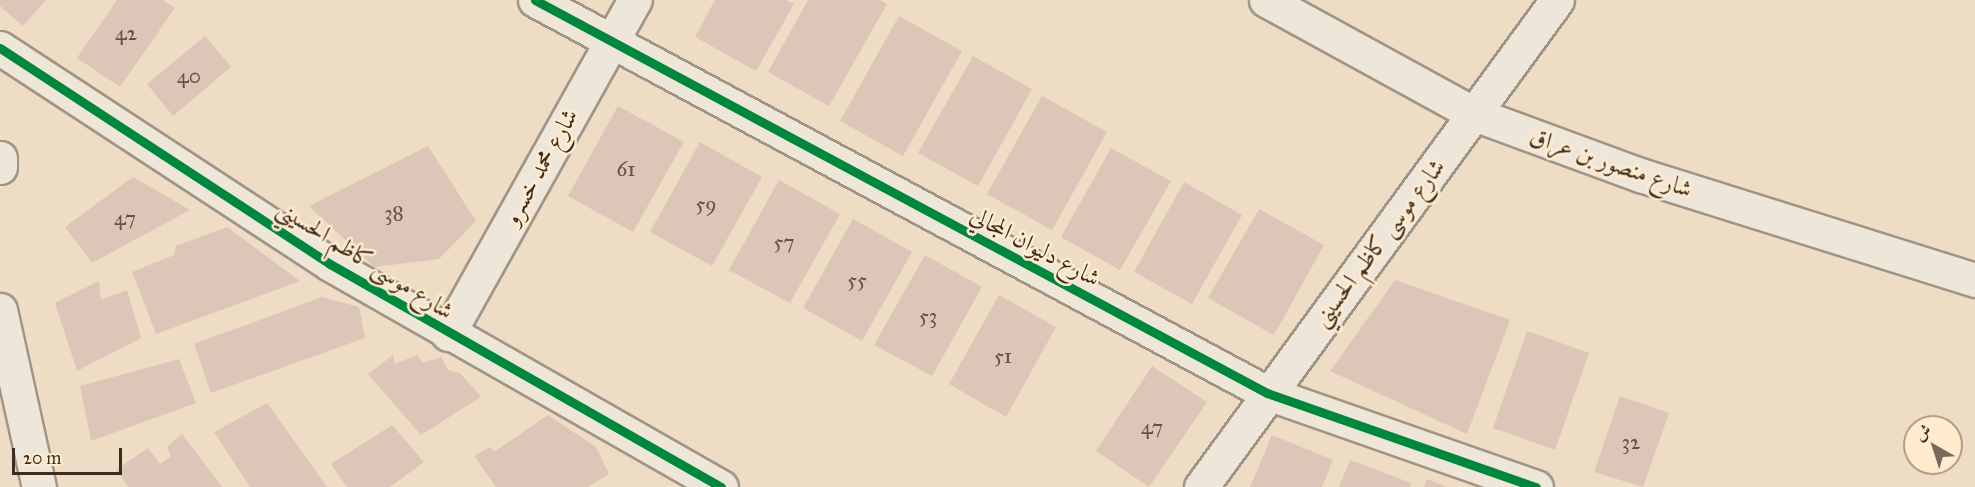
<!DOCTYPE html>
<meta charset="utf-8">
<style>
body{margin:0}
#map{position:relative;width:1975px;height:487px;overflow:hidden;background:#eedcc4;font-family:"IM FELL Great Primer",Amiri,serif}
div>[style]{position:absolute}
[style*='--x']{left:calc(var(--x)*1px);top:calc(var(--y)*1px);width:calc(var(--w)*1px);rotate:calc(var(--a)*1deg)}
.building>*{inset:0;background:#dcc6b7}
.roads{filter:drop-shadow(2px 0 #a09486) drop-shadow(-2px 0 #a09486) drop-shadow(0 2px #a09486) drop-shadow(0 -2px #a09486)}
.street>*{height:33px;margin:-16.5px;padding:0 16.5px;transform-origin:16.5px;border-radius:16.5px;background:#efe6da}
.cycleway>*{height:9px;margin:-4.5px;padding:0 4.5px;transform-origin:4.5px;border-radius:4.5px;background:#00873e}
span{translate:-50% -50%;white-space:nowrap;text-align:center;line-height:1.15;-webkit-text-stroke:5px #ffebce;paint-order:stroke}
.number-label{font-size:21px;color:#645247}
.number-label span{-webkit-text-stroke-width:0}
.street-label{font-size:24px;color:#3c2c22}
.north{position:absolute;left:1903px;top:415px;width:60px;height:60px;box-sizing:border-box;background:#ffebce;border:2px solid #b19f89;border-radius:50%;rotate:321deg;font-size:16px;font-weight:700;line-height:24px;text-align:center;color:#3c2c22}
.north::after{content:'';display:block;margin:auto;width:21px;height:27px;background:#7a6a5b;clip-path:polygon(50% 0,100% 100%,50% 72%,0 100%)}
.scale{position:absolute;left:12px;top:448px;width:110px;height:27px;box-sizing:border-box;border:3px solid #3c2c22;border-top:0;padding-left:8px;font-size:18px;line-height:21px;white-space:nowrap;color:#3c2c22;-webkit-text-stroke:4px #ffebce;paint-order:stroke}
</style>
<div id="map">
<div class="building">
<i style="clip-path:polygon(0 0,46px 0,23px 26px,0 6px)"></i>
<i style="clip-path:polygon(117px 0,163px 0,175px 8px,120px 87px,77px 58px)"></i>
<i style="clip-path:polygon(715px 0,786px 0,794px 4px,756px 71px,695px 37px)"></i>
<i style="clip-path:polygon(808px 0,880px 0,887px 4px,829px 106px,768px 72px)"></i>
<i style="clip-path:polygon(899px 16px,962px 51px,903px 156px,840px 121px)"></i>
<i style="clip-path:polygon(205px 36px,231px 67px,173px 116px,147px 84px)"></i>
<i style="clip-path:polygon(973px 56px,1032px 89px,978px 186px,918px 153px)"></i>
<i style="clip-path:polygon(1042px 96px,1107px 132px,1052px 230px,987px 194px)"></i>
<i style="clip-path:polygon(618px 106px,684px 142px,633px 232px,568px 196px)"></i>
<i style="clip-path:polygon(700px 142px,762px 177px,712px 266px,650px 232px)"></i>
<i style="clip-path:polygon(428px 146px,476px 221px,439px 259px,374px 267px,309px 206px)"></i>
<i style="clip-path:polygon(1111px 148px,1171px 181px,1120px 270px,1061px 237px)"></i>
<i style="clip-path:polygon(133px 177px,190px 210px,92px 263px,65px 227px)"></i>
<i style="clip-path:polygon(779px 180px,840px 214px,790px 303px,729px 270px)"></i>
<i style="clip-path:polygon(1184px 182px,1242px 215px,1192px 304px,1134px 272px)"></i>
<i style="clip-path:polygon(1259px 209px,1324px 245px,1274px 335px,1208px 298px)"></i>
<i style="clip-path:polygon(853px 219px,912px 252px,862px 341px,803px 308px)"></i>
<i style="clip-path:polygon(227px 227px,300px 281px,156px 334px,132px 272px,174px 255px,176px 246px)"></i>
<i style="clip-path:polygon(925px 255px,982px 287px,932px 376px,874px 345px)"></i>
<i style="clip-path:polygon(1395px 280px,1510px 320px,1467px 434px,1330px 371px)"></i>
<i style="clip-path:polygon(99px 281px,101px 300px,127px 290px,141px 338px,77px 371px,55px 303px)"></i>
<i style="clip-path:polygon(999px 295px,1056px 327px,1006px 417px,949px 384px)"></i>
<i style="clip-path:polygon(322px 297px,359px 307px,365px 338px,211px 393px,194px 344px)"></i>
<i style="clip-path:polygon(1527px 331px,1589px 353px,1555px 450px,1493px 428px)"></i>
<i style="clip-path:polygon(393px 355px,395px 364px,417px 355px,423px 363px,441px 357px,448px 370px,460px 373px,481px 397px,421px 435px,368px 374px)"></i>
<i style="clip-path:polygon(179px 359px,196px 403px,91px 441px,80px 386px)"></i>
<i style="clip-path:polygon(1152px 366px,1207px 402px,1149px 487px,1096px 451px)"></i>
<i style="clip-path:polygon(1620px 396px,1669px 413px,1643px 487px,1594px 472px)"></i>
<i style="clip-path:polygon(267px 403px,327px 487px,250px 487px,214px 432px)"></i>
<i style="clip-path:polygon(548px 415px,596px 447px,609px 474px,588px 487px,496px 487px,474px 456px,490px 447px,494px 452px)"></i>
<i style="clip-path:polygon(392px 425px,424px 462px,390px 487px,347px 487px,331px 464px)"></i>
<i style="clip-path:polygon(182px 434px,222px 487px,129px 487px,116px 470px,148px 448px,160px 464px,171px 456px,167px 447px)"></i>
<i style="clip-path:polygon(1272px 435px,1333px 460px,1322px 487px,1250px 487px)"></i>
<i style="clip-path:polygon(1350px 460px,1411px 483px,1410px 487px,1339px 487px)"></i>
<i style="clip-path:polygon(1427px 479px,1447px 487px,1424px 487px)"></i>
</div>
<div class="roads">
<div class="street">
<i style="--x:535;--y:0;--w:831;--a:28.23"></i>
<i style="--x:1267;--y:393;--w:285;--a:19.3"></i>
<i style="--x:1266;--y:0;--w:237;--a:28.7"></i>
<i style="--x:1474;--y:114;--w:177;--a:20.2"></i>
<i style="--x:1640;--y:175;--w:351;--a:17.4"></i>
<i style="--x:0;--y:48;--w:394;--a:33.2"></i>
<i style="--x:330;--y:264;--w:450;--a:29.7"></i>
<i style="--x:0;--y:158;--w:9;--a:90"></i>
<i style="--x:0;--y:310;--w:181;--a:77.6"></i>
<i style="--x:448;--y:334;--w:383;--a:-60.8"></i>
<i style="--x:1201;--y:487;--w:603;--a:-53.83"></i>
</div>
</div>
<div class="cycleway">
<i style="--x:535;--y:0;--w:831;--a:28.23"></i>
<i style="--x:1267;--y:393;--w:285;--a:19.3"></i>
<i style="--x:0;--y:48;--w:394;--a:33.2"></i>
<i style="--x:330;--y:264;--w:450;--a:29.7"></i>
</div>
<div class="number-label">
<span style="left:126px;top:33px">42</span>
<span style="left:189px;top:76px">40</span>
<span style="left:626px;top:169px">61</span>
<span style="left:706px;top:204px">59</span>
<span style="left:394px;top:213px">38</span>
<span style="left:125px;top:218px">47</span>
<span style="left:784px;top:242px">57</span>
<span style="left:857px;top:280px">55</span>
<span style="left:928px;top:316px">53</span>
<span style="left:1003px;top:356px">51</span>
<span style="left:1152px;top:427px">47</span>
<span style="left:1631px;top:442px">32</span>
</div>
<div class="street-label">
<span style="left:1611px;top:163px;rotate:19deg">شارع منصور بن عراق</span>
<span style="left:541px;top:167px;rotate:-61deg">شارع محمد خسرو</span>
<span style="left:1379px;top:243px;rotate:-53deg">شارع موسى كاظم الحسيني</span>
<span style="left:1035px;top:247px;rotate:28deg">شارع دليوان المجالي</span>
<span style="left:365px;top:260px;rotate:32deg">شارع موسى كاظم الحسيني</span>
</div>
<div class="north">ش</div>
<div class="scale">20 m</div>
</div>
